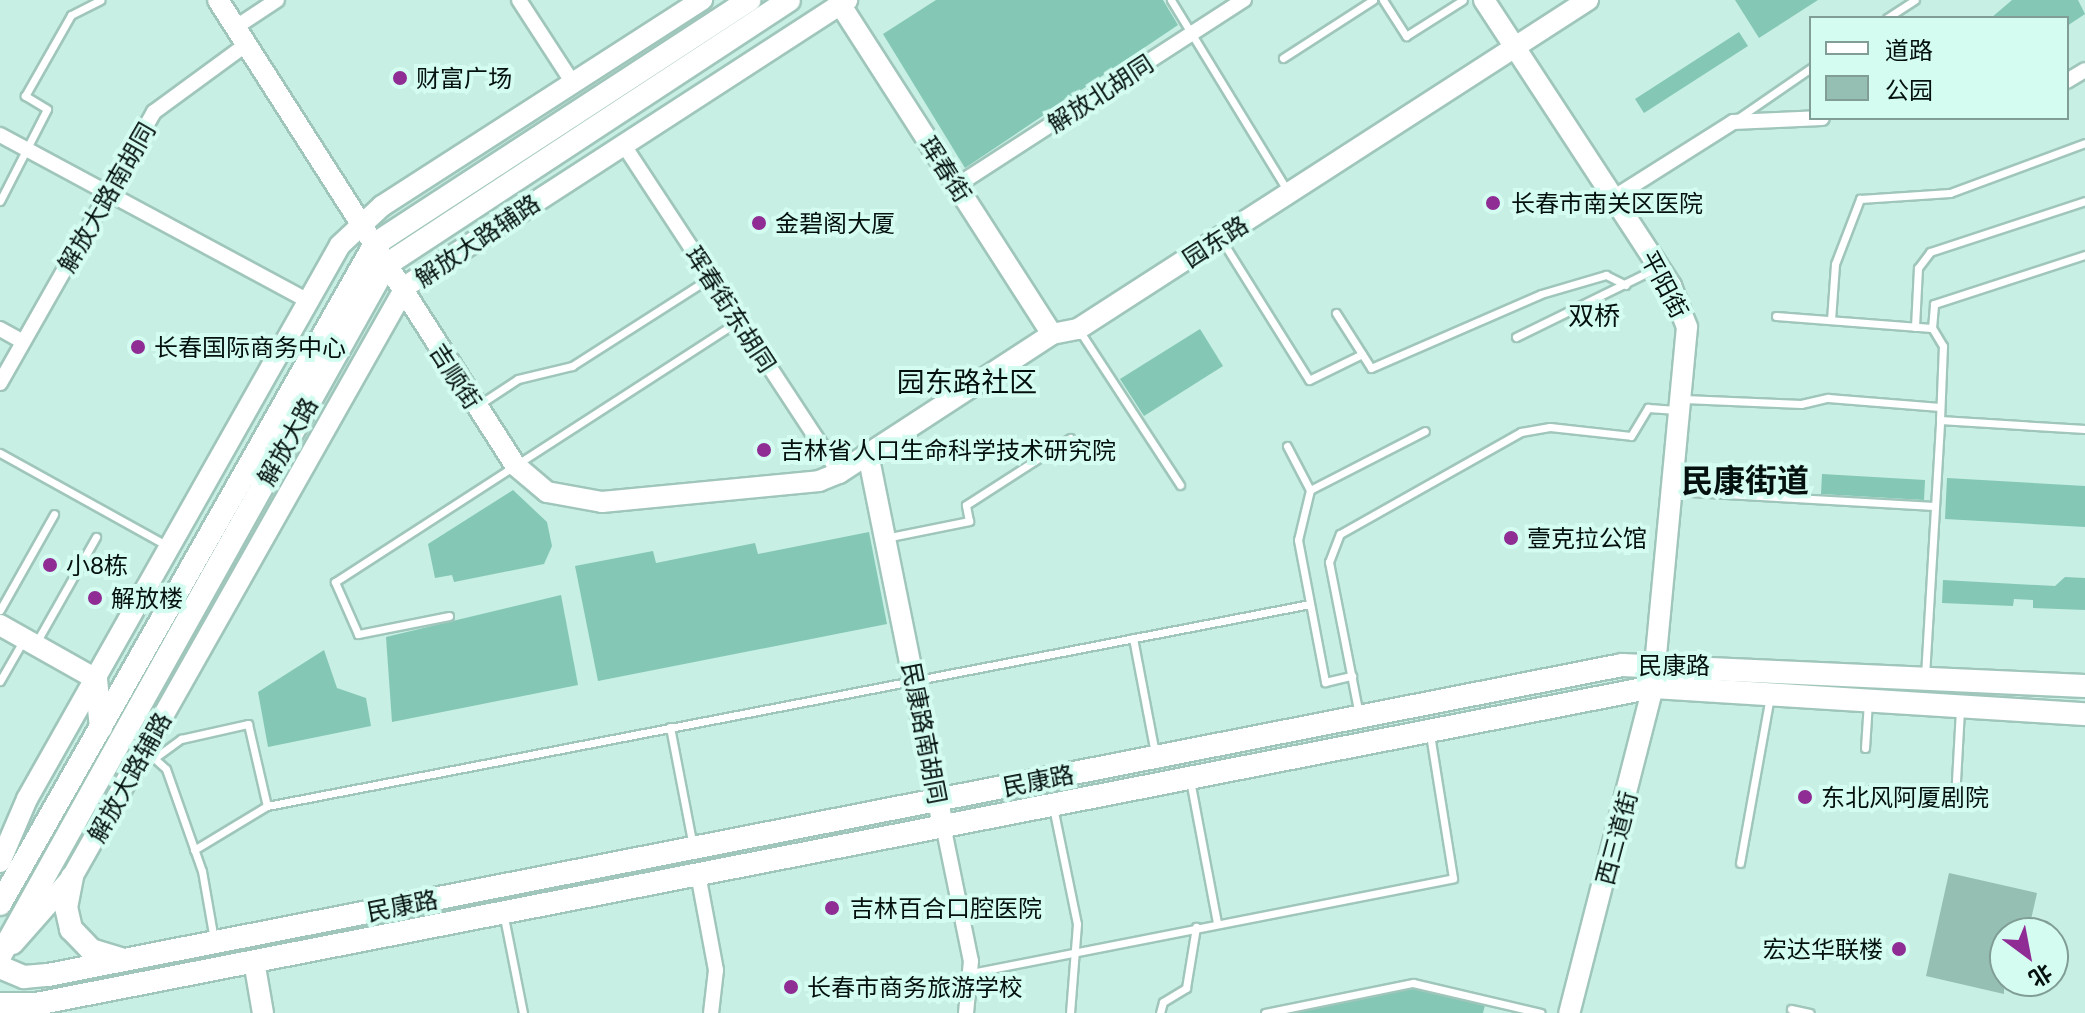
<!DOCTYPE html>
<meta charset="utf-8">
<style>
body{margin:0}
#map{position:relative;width:2085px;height:1013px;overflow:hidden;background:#c7efe3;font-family:Lato,"Noto Sans SC",sans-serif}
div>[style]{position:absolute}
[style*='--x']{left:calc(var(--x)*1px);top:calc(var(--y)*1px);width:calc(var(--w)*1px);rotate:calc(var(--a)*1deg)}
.green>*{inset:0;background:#95bfb3}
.forest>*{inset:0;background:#84c7b5}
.roads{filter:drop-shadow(2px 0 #a0c6bb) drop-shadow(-2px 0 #a0c6bb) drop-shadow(0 2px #a0c6bb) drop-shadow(0 -2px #a0c6bb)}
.lane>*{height:7px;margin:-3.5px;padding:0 3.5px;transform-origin:3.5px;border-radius:3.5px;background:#fff}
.street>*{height:14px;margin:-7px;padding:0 7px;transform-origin:7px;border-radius:7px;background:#fff}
.secondary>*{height:20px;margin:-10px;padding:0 10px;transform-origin:10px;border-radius:10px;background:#fff}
.primary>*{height:22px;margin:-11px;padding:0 11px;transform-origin:11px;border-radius:11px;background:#fff}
.dots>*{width:22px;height:22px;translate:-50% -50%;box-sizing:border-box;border:4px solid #d5fcf1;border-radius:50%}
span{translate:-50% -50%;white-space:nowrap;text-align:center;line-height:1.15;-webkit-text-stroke:8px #d5fcf1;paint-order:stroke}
.poi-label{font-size:24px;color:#04110e}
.left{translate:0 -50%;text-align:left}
.right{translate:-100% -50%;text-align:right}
.street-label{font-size:24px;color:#04110e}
.neighbourhood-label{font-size:26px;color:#04110e}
.quarter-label{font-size:28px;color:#04110e}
.district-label{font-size:32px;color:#04110e;font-weight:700}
.legend{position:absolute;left:1809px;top:16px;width:260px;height:104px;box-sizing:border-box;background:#d5fcf1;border:2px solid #819e96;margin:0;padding:10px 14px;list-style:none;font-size:24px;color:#04110e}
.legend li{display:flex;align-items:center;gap:16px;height:40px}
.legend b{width:40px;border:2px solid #819e96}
.north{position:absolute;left:1989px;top:917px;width:80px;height:80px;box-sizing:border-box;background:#d5fcf1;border:2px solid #819e96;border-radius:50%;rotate:148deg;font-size:22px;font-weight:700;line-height:32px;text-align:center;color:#04110e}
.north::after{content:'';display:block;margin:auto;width:28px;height:36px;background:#8f2d95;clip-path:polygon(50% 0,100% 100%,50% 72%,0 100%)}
</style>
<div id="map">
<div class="green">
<i style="clip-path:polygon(1949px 873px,2037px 893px,2028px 933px,2005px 933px,2004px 994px,1926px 976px)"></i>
</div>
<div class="forest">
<i style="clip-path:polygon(936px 0,1163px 0,1178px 25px,965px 168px,883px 34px)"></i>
<i style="clip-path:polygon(1735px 0,1818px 0,1759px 38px)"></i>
<i style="clip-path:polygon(2012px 0,2078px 0,2085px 14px,2067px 26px,2067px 18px,1991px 18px)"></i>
<i style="clip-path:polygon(1739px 32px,1748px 46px,1644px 113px,1635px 99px)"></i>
<i style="clip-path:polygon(1200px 329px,1223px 366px,1144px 416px,1120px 379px)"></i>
<i style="clip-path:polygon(1822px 474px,1925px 480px,1924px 500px,1821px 494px)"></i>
<i style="clip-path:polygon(1947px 478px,2085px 486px,2085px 527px,1945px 519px)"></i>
<i style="clip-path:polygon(513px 490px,547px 522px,552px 546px,544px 564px,454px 582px,452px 575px,435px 578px,428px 544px)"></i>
<i style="clip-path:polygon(869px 532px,887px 624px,598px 681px,575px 566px,653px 551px,656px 563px,755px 543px,758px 554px)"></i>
<i style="clip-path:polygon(2065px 577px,2085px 578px,2085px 610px,2033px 608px,2033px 600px,2014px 599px,2013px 606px,1942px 603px,1943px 580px,2055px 586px)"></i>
<i style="clip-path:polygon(561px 595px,578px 685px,392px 722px,386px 637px)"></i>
<i style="clip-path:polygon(324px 650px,337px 688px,366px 698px,371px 726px,268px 747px,258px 692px)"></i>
<i style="clip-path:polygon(1410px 987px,1485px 1005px,1483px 1013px,1279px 1013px)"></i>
</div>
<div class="roads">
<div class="lane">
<i style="--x:1171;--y:0;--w:225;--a:58.6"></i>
<i style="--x:1383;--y:0;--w:43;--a:57.4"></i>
<i style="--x:1406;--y:36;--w:67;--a:-32.3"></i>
<i style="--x:1887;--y:18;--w:33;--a:-33"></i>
<i style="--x:1283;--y:58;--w:107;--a:-32.8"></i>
<i style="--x:1737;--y:119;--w:90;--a:-34.6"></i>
<i style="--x:0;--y:201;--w:103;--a:-62.9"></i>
<i style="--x:47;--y:109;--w:26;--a:-149"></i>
<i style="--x:25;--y:96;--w:93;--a:-60.4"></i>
<i style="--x:71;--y:15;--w:33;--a:-27"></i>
<i style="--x:1221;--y:239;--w:166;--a:58"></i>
<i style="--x:1309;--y:380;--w:59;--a:-26.1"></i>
<i style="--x:1336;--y:313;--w:65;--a:57.5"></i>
<i style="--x:1371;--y:368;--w:185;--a:-23.5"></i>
<i style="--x:1541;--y:294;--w:68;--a:-16.3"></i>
<i style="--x:1606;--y:275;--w:22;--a:27"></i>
<i style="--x:1776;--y:316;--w:156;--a:4.4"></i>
<i style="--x:1831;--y:320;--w:56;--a:-85.9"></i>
<i style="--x:1835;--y:264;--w:70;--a:-69"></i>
<i style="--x:1860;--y:199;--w:90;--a:-3.8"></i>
<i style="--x:1950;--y:193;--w:144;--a:-20.3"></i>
<i style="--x:1915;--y:327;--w:59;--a:-87.1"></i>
<i style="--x:1918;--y:268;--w:20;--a:-53"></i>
<i style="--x:1930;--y:252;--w:163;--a:-18.2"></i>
<i style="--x:1079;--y:330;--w:185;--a:56.9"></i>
<i style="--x:1516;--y:337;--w:157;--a:-26.1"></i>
<i style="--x:1684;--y:399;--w:117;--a:2.4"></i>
<i style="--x:1801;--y:404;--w:28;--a:-13"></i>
<i style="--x:1828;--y:398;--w:112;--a:4.6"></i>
<i style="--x:480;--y:404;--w:45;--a:-33.3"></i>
<i style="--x:518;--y:379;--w:56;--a:-13.5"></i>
<i style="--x:572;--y:366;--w:165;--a:-32.6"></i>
<i style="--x:1940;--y:420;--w:74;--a:-87.7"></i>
<i style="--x:1943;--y:346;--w:21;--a:-121"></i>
<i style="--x:1932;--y:328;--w:24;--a:-85"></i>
<i style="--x:1934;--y:304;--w:159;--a:-18"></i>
<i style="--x:1287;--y:446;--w:50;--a:62.4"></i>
<i style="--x:1310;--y:490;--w:51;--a:103.5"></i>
<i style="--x:1298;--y:540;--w:145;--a:79.2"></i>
<i style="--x:1325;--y:682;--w:28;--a:-13"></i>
<i style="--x:0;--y:453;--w:192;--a:29"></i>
<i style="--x:1310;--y:490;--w:129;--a:-27.2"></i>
<i style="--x:1673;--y:491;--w:262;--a:3.3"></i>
<i style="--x:885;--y:538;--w:86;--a:-11.4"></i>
<i style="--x:969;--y:521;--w:16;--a:-101"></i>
<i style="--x:966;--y:505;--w:124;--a:-32.8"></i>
<i style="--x:0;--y:610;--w:110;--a:-60.6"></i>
<i style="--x:449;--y:616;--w:93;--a:168.8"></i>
<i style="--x:358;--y:634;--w:57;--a:-113.9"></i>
<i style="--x:335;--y:582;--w:481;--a:-32.9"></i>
<i style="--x:1133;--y:638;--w:117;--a:79.2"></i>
<i style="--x:36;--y:643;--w:122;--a:-60.5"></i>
<i style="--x:1925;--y:676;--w:256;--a:-86.6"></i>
<i style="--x:1940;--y:420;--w:145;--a:3.6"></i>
<i style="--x:0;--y:681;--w:46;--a:-60.1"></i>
<i style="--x:1359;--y:715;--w:156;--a:-101.1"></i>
<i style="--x:1329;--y:562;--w:30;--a:-69"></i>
<i style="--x:1340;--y:534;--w:208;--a:-29.4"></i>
<i style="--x:1521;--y:432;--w:29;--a:-10"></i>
<i style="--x:1550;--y:427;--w:81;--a:6.3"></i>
<i style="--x:1631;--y:436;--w:33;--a:-59"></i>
<i style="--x:1648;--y:408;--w:29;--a:4"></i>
<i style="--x:670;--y:727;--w:121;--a:79.1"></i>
<i style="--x:1865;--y:748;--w:46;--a:-86.3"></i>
<i style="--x:145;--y:750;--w:28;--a:42"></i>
<i style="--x:166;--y:769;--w:108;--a:70.6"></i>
<i style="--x:202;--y:871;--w:70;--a:80.1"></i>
<i style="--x:156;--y:757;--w:31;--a:-36"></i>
<i style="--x:181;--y:739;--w:69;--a:-12.6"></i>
<i style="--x:248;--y:724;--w:84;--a:77"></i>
<i style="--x:1190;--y:780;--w:146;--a:79.3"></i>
<i style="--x:1862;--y:790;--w:93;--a:5.5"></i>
<i style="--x:1955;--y:799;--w:90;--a:-86.8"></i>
<i style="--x:1053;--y:807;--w:119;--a:78.4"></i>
<i style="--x:1077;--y:924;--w:89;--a:94.5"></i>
<i style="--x:194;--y:850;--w:85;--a:-31.1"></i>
<i style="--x:267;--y:806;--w:1062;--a:-10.96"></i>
<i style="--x:1740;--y:863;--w:170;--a:-79.8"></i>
<i style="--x:504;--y:917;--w:98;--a:78.8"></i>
<i style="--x:971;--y:973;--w:491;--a:-11.1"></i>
<i style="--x:1453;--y:878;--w:146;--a:-99.1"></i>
<i style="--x:1791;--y:1009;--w:19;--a:12"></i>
<i style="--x:1160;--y:1013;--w:11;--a:-75"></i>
<i style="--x:1163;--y:1002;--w:27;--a:-31"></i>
<i style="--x:1186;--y:988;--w:62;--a:-80.7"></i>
<i style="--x:1265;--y:1013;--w:151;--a:-11.5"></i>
<i style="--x:1413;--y:983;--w:131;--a:13.2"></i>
</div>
<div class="street">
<i style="--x:519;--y:0;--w:99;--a:57"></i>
<i style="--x:236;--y:27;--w:49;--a:-33.4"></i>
<i style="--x:2067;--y:81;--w:21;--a:-31"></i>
<i style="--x:0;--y:135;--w:349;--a:28.3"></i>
<i style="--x:623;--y:144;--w:394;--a:56.7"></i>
<i style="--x:956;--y:186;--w:343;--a:-32.9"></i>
<i style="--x:1613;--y:198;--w:142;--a:-32.3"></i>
<i style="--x:1733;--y:122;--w:89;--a:-2.6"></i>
<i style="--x:0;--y:329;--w:26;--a:29"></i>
<i style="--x:0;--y:383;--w:312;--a:-60.4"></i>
<i style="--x:154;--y:112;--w:115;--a:-36.2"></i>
<i style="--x:943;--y:825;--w:139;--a:78.4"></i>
<i style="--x:971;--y:961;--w:52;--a:95.5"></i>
<i style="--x:698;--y:874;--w:98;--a:79.4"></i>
<i style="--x:716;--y:970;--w:43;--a:96.6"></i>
</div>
<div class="secondary">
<i style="--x:218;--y:0;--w:552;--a:57.43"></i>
<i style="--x:515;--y:465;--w:42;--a:40.2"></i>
<i style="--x:547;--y:492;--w:56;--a:10.3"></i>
<i style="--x:602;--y:502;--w:218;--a:-5.5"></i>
<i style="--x:819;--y:481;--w:22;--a:-22"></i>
<i style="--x:839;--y:473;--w:254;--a:-33.1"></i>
<i style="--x:1052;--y:334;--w:26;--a:-11"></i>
<i style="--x:1078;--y:329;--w:607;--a:-32.83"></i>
<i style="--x:1484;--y:0;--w:342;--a:56.8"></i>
<i style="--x:1671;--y:286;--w:44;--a:68.7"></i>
<i style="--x:1687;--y:327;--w:362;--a:95.4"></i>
<i style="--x:1653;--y:687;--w:337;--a:104.4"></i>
<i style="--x:840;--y:4;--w:392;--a:57.3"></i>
<i style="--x:868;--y:454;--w:379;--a:78.6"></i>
<i style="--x:0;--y:625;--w:110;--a:29.4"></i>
<i style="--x:0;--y:862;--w:69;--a:-66.8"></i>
<i style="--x:27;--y:799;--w:636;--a:-60.53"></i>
<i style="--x:340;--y:245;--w:57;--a:-42.9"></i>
<i style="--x:382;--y:206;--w:381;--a:-32.8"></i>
<i style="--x:13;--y:944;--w:89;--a:-48.6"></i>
<i style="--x:72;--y:877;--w:679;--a:-60.53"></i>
<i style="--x:406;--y:286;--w:526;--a:-32.96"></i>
<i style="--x:254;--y:961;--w:53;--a:80.2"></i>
</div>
<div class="primary">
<i style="--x:96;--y:679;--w:49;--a:84.2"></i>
<i style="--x:72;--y:877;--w:31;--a:101"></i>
<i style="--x:66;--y:907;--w:23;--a:77"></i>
<i style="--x:71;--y:929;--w:29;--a:46"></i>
<i style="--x:91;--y:950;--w:31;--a:17"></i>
<i style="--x:0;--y:904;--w:759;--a:-60.4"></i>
<i style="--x:375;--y:244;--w:447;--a:-33.1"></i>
<i style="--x:0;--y:956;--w:792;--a:-60.81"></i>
<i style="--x:386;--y:265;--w:482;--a:-33.3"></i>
<i style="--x:0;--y:967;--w:26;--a:23"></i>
<i style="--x:24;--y:977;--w:24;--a:-5"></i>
<i style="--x:48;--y:975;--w:1604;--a:-11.14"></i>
<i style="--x:1622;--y:665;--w:463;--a:2.6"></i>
<i style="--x:0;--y:1004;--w:36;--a:0"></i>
<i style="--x:36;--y:1004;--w:1648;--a:-11.09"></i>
<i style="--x:1653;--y:687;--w:433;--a:3.6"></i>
</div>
</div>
<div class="dots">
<i style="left:400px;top:78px;background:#8f2d95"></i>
<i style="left:1493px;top:203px;background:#8f2d95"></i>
<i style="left:759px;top:223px;background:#8f2d95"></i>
<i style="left:138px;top:347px;background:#8f2d95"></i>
<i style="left:764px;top:450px;background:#8f2d95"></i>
<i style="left:1511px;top:538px;background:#8f2d95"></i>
<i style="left:50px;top:565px;background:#8f2d95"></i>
<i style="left:95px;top:598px;background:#8f2d95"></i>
<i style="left:1805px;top:797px;background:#8f2d95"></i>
<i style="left:832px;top:908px;background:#8f2d95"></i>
<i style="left:1899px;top:949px;background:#8f2d95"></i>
<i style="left:791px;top:987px;background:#8f2d95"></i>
</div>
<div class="poi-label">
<span class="left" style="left:416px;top:78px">财富广场</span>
<span class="left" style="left:1511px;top:203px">长春市南关区医院</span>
<span class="left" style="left:775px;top:223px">金碧阁大厦</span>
<span class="left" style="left:154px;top:347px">长春国际商务中心</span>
<span class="left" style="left:780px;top:450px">吉林省人口生命科学技术研究院</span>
<span class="left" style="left:1527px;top:538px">壹克拉公馆</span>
<span class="left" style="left:66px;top:565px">小8栋</span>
<span class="left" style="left:111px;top:598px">解放楼</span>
<span class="left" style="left:1821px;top:797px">东北风阿厦剧院</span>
<span class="left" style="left:850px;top:908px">吉林百合口腔医院</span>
<span class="right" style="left:1883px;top:949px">宏达华联楼</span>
<span class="left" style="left:807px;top:987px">长春市商务旅游学校</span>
</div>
<div class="street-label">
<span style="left:1100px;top:93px;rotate:-33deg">解放北胡同</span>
<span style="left:946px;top:169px;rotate:57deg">珲春街</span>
<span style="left:106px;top:197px;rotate:-60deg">解放大路南胡同</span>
<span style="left:477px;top:240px;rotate:-34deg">解放大路辅路</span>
<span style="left:1215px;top:241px;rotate:-33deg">园东路</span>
<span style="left:1665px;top:284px;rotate:62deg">平阳街</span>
<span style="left:731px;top:309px;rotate:57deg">珲春街东胡同</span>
<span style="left:456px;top:376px;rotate:57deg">吉顺街</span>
<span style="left:287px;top:441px;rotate:-61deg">解放大路</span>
<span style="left:1674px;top:665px">民康路</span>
<span style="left:925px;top:733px;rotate:79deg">民康路南胡同</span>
<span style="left:129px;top:777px;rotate:-61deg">解放大路辅路</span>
<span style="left:1038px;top:780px;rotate:-11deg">民康路</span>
<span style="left:1616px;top:838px;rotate:-75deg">西三道街</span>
<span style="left:402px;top:905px;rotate:-11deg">民康路</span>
</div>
<div class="neighbourhood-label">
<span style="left:1594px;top:316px">双桥</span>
</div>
<div class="quarter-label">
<span style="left:967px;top:381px">园东路社区</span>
</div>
<div class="district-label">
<span style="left:1745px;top:480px">民康街道</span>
</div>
<ul class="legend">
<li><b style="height:10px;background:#fff"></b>道路</li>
<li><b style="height:22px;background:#95bfb3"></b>公园</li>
</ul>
<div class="north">北</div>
</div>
